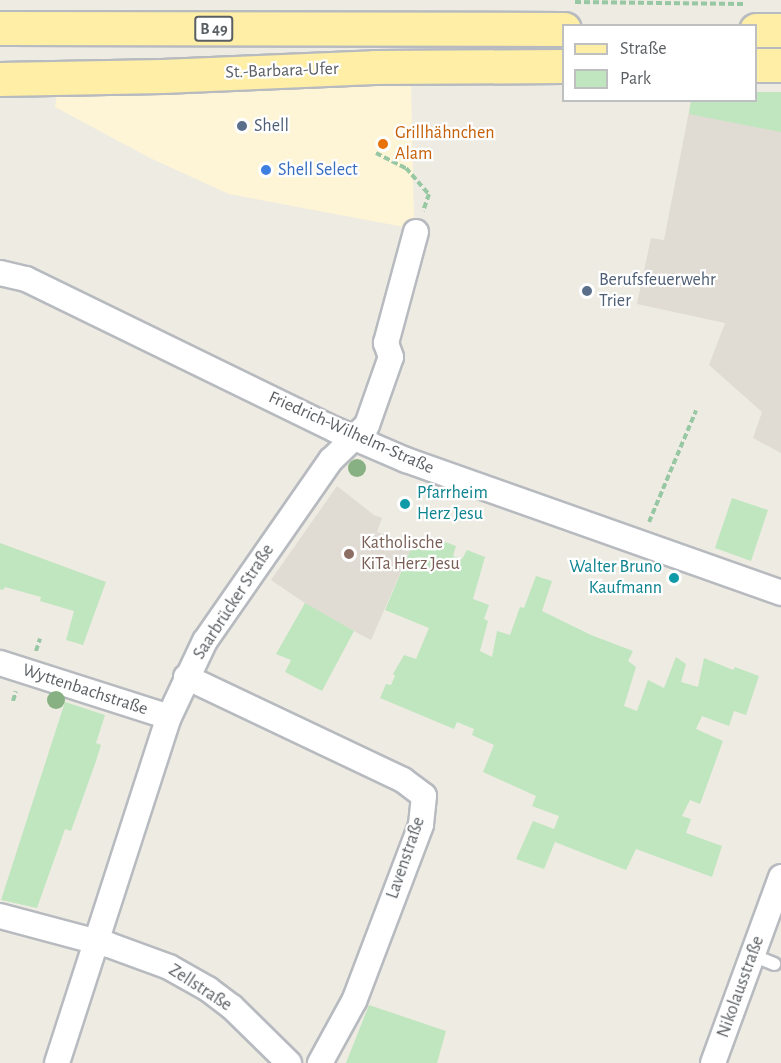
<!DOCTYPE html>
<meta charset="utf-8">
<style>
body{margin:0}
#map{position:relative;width:781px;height:1063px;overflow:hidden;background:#eeebe2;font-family:"Alegreya Sans",sans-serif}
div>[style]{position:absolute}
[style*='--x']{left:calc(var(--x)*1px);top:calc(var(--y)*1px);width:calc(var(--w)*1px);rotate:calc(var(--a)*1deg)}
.commercial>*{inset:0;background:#fef4d6}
.education>*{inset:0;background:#e0dcd3}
.green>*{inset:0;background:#bfe6be}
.path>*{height:4px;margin-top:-2px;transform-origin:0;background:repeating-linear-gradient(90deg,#97c7a3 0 6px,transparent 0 9px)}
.roads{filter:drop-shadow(2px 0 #b7babf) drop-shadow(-2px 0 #b7babf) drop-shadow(0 2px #b7babf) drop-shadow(0 -2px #b7babf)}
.service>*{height:12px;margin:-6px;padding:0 6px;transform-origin:6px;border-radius:6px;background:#fff}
.minor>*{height:24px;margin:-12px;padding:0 12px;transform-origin:12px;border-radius:12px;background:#fff}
.primary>*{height:33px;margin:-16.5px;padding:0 16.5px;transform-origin:16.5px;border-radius:16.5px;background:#ffeea6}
.trees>*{width:18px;height:18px;margin:-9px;border-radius:50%;background:#87b182}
.dots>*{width:16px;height:16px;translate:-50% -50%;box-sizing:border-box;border:3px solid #fff;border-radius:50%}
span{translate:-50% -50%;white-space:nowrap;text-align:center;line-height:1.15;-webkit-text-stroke:4.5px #fff;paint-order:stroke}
.shield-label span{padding:2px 4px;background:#fff;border:2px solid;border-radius:4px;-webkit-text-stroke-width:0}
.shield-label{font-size:16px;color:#5a5f63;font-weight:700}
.street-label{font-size:18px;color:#5a5f63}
.service-label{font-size:18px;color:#4e5e75}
.left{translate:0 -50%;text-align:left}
.food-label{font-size:18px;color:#c56008}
.shop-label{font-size:18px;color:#366cbe}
.culture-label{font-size:18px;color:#0d838f}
.right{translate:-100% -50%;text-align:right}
.education-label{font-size:18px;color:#785e54}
.legend{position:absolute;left:562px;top:24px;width:195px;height:78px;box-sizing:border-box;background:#fff;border:2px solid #bdbfc1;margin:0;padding:8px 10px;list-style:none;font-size:18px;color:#5a5f63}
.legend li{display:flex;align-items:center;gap:12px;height:30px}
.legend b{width:30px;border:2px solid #bdbfc1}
</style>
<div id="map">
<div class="commercial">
<i style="clip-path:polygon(411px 85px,414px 218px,404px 227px,229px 194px,150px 158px,55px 107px,57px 94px)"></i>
</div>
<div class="education">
<i style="clip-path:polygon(756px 92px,781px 92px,781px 453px,753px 438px,762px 412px,709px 365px,725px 323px,637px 304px,651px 238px,664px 240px,691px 101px,756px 100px)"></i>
<i style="clip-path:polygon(337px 486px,374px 515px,382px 518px,377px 532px,413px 544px,371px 640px,318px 612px,271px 580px)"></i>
</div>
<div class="green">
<i style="clip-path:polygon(756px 92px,781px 92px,781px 132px,689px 114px,691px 101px,756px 100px)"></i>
<i style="clip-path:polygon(732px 498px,768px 510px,751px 561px,715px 548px)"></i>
<i style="clip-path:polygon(440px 540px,456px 546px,453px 556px,462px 559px,467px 550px,485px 557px,473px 599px,489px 605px,484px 619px,488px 621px,480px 651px,492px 657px,497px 631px,510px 635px,520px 607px,524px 608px,536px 576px,552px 581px,542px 611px,591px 635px,633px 651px,628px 661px,636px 667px,624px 706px,637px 711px,648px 680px,664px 688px,676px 657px,686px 664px,681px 682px,698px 687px,704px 658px,733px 670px,735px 667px,759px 676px,746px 715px,734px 711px,729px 726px,702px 716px,696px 729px,723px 741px,700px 804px,690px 800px,682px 816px,691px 819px,686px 833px,722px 846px,712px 877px,636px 849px,626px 870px,555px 842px,544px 869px,516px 859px,533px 821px,554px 829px,559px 816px,532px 806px,536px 796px,483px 772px,494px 745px,472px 735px,474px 729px,457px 722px,454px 729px,380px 698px,386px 684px,391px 685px,395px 676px,393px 674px,404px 655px,416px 659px,429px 628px,385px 610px,413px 544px,436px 551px)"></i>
<i style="clip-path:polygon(0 543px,106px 582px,83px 645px,66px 640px,74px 611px,40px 601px,41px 597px,5px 587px,3px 590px,0 589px)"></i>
<i style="clip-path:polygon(305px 603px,354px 631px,322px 691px,285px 672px,291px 660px,276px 654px)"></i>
<i style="clip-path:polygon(65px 702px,105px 715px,96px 743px,101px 745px,96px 761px,71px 831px,65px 829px,37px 908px,1px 900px)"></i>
<i style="clip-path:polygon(369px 1005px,446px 1031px,437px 1063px,346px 1063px)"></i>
</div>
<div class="path">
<i style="--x:575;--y:2;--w:169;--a:0.7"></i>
<i style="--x:376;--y:153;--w:34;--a:27"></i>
<i style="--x:406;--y:168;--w:35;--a:49"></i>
<i style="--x:429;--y:194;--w:18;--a:109"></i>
<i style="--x:649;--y:522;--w:121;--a:-67.1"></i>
<i style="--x:36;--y:651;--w:13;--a:-72"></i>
<i style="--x:13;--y:701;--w:10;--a:-73"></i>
</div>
<div class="roads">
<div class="service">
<i style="--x:752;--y:955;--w:24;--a:22"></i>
</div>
<div class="minor">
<i style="--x:0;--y:273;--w:27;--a:13"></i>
<i style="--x:26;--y:279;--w:345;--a:26"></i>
<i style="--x:336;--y:430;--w:76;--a:23.2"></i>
<i style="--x:406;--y:460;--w:398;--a:19.5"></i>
<i style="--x:0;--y:663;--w:177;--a:17.7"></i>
<i style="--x:186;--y:677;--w:240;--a:25.4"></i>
<i style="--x:403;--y:780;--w:26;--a:37"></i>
<i style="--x:424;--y:796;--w:29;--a:96"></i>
<i style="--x:421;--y:825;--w:188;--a:110.8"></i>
<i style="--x:354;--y:1001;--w:71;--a:118.7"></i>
<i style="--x:0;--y:916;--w:113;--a:14.9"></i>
<i style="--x:109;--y:945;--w:64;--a:20.1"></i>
<i style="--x:169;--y:967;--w:45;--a:29.4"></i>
<i style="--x:208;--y:989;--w:30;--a:37"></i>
<i style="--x:232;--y:1007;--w:80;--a:44.5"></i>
<i style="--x:57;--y:1063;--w:364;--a:-72.1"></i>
<i style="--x:169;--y:717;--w:84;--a:-64.7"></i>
<i style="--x:205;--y:641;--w:221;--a:-55.2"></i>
<i style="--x:331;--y:460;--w:50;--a:-44.2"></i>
<i style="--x:367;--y:425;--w:72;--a:-70.6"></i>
<i style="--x:391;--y:357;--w:15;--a:-110"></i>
<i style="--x:386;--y:343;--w:115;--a:-74.9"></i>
<i style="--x:713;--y:1063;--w:198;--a:-69.9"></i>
</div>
<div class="primary">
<i style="--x:0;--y:28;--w:564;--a:0.1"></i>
<i style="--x:756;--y:30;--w:25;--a:0"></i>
<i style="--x:756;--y:65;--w:25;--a:0"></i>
<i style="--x:0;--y:79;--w:162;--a:-1.1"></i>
<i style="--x:162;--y:76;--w:212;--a:-2.4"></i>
<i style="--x:374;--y:67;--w:190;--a:-0.3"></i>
</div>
</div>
<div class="trees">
<i style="left:357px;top:468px"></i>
<i style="left:56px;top:700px"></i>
</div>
<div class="dots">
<i style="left:242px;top:126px;background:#5c6f8a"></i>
<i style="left:383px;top:144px;background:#e8710a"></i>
<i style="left:266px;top:170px;background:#3f7fe0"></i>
<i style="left:587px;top:291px;background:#5c6f8a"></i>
<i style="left:405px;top:504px;background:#0f9aa8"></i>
<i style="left:349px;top:554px;background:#8d6e63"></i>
<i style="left:674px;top:578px;background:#0f9aa8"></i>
</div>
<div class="shield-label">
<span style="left:214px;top:29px">B 49</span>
</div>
<div class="street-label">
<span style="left:282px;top:71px;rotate:-2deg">St.-Barbara-Ufer</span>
<span style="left:351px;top:433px;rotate:24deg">Friedrich-Wilhelm-Straße</span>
<span style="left:234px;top:602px;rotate:-57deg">Saarbrücker Straße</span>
<span style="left:85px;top:690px;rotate:18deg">Wyttenbachstraße</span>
<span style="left:406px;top:858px;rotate:-71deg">Lavenstraße</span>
<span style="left:741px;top:987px;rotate:-70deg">Nikolausstraße</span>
<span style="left:200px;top:988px;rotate:33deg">Zellstraße</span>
</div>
<div class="service-label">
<span class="left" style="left:254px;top:126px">Shell</span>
<span class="left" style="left:599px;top:291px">Berufsfeuerwehr<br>Trier</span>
</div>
<div class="food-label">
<span class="left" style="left:395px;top:144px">Grillhähnchen<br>Alam</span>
</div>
<div class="shop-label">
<span class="left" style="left:278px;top:170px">Shell Select</span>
</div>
<div class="culture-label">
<span class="left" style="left:417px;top:504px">Pfarrheim<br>Herz Jesu</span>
<span class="right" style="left:662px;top:578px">Walter Bruno<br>Kaufmann</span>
</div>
<div class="education-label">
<span class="left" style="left:361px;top:554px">Katholische<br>KiTa Herz Jesu</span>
</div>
<ul class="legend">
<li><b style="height:8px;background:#ffeea6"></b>Straße</li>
<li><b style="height:16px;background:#bfe6be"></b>Park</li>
</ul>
</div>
